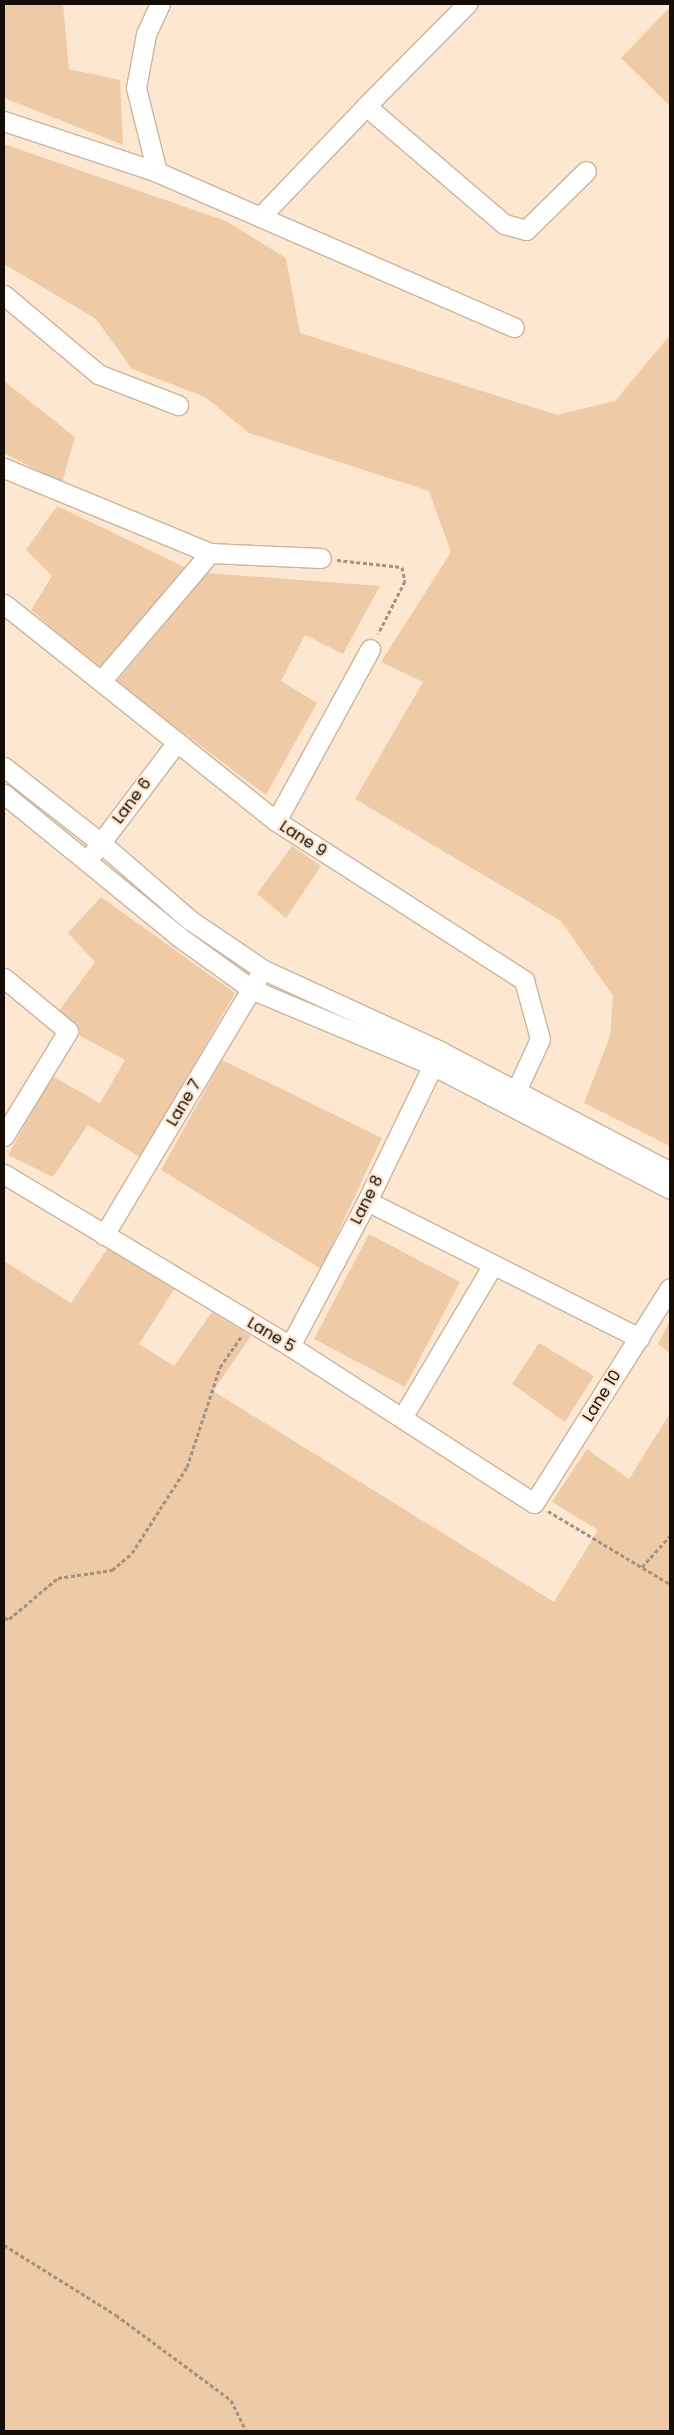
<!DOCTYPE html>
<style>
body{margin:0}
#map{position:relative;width:674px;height:2435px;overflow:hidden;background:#fee7d0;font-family:Poppins,sans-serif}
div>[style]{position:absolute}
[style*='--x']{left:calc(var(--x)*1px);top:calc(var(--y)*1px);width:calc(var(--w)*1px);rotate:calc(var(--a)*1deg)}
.green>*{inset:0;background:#eecaa6}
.path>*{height:3px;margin-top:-1.5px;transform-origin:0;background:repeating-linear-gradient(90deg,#a39282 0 4px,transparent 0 6.5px)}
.roads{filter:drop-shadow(1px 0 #cab49d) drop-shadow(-1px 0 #cab49d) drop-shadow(0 1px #cab49d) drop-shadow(0 -1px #cab49d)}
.street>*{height:19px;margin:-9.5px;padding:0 9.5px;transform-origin:9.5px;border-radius:9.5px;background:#fff}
span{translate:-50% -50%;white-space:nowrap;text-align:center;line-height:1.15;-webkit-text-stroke:5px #fee7d0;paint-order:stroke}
.street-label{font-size:16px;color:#150d06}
.frame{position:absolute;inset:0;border:5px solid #150d06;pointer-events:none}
</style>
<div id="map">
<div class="green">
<i style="clip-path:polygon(4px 4px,63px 4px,69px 69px,120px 80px,123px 145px,4px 98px)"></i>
<i style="clip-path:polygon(670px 7px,670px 106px,621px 58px)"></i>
<i style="clip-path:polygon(4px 144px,226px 221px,286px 258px,300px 333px,557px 415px,615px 401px,670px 335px,670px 1146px,584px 1103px,610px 1036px,613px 996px,561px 921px,355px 799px,423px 682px,381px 662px,451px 552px,429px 491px,249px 433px,205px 397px,132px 369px,96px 319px,4px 264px)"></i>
<i style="clip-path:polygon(4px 381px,75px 437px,62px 483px,4px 453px)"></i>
<i style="clip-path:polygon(57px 506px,187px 568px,101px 671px,31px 610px,52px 576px,26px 550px)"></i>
<i style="clip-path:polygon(207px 573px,380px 586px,343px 654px,305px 635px,281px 681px,317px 703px,266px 795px,116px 682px)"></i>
<i style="clip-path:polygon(292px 846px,321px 866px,286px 918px,257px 894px)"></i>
<i style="clip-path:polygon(101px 897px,235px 993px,141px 1158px,88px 1125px,53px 1177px,8px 1155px,52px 1076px,100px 1103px,125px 1060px,77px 1034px,58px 1012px,95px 962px,68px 933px)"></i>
<i style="clip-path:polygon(222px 1060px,382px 1138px,321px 1269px,161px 1170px)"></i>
<i style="clip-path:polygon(369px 1234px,460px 1282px,405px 1387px,314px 1339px)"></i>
<i style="clip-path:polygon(107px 1249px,175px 1288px,139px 1344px,174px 1366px,212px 1312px,251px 1336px,213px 1391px,554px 1602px,598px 1530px,552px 1502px,587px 1449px,629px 1479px,670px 1413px,670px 2431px,4px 2431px,4px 1261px,71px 1303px)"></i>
<i style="clip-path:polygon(670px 1320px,670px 1353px,658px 1344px)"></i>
<i style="clip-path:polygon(539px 1343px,594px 1376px,565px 1422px,512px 1384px)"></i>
</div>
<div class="path">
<i style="--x:337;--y:560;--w:65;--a:6.1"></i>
<i style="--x:402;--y:567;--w:14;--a:78"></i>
<i style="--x:405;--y:581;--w:59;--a:117"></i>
<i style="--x:548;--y:1511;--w:142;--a:30.9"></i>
<i style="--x:642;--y:1567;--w:42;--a:-47.9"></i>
<i style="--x:4;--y:1618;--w:5;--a:11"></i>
<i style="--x:9;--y:1619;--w:64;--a:-39.9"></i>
<i style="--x:58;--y:1578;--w:55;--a:-8.4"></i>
<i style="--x:112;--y:1570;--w:26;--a:-40"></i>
<i style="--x:132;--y:1553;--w:102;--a:-57.4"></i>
<i style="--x:187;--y:1467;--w:105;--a:-71.7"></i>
<i style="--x:220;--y:1367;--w:37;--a:-55"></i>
<i style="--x:4;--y:2245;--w:132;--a:32"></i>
<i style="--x:116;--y:2315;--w:143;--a:36.5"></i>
<i style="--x:231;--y:2400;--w:34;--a:64"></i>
</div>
<div class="roads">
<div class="street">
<i style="--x:366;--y:106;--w:144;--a:-45.3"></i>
<i style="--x:4;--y:121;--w:161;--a:18.4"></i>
<i style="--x:157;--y:172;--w:389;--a:23.5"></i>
<i style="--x:157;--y:172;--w:87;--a:-104"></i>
<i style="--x:136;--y:88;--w:55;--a:-79.5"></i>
<i style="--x:146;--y:34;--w:33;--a:-65"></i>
<i style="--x:262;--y:215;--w:151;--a:-46.3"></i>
<i style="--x:366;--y:106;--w:182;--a:40.5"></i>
<i style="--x:504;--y:224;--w:23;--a:15"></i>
<i style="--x:526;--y:230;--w:84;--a:-44.5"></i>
<i style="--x:4;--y:295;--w:123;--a:40"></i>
<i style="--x:98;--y:374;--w:86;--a:21.2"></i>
<i style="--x:4;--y:468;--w:223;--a:22.4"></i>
<i style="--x:210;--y:553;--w:111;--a:2.6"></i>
<i style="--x:4;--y:604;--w:348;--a:38.6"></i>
<i style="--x:276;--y:821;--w:295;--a:32.7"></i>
<i style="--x:524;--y:980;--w:61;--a:74.8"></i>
<i style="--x:540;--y:1039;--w:57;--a:114.8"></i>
<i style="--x:101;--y:681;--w:168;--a:-49.6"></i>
<i style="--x:4;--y:767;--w:123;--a:38.1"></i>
<i style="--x:101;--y:843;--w:118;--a:40.9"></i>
<i style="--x:190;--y:920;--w:87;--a:34.2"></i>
<i style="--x:262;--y:969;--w:196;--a:24.7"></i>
<i style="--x:440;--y:1051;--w:260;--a:27.7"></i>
<i style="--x:4;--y:794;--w:225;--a:39.2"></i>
<i style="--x:178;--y:936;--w:92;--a:35.8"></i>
<i style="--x:253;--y:990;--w:194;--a:22.7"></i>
<i style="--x:432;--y:1065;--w:268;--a:27.5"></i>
<i style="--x:276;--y:821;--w:196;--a:-61.3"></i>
<i style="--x:93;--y:853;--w:139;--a:-52.9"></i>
<i style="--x:4;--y:978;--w:83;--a:39.6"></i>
<i style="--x:68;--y:1031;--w:123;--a:121.4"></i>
<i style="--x:4;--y:1174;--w:334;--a:31"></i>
<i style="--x:290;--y:1346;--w:290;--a:32.8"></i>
<i style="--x:534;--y:1503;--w:254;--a:-57.7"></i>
<i style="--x:367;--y:1201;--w:305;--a:26.7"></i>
<i style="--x:104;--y:1235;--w:298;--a:-59.1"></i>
<i style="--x:290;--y:1346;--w:164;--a:-62"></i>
<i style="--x:367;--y:1201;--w:162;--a:-64.1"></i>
<i style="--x:402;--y:1418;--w:178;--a:-59.3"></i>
</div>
</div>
<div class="street-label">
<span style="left:132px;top:801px;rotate:-53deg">Lane 6</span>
<span style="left:303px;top:839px;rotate:33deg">Lane 9</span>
<span style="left:184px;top:1103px;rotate:-59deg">Lane 7</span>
<span style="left:367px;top:1200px;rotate:-63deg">Lane 8</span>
<span style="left:271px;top:1335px;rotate:31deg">Lane 5</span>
<span style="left:602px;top:1396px;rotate:-58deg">Lane 10</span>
</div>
<div class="frame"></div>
</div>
